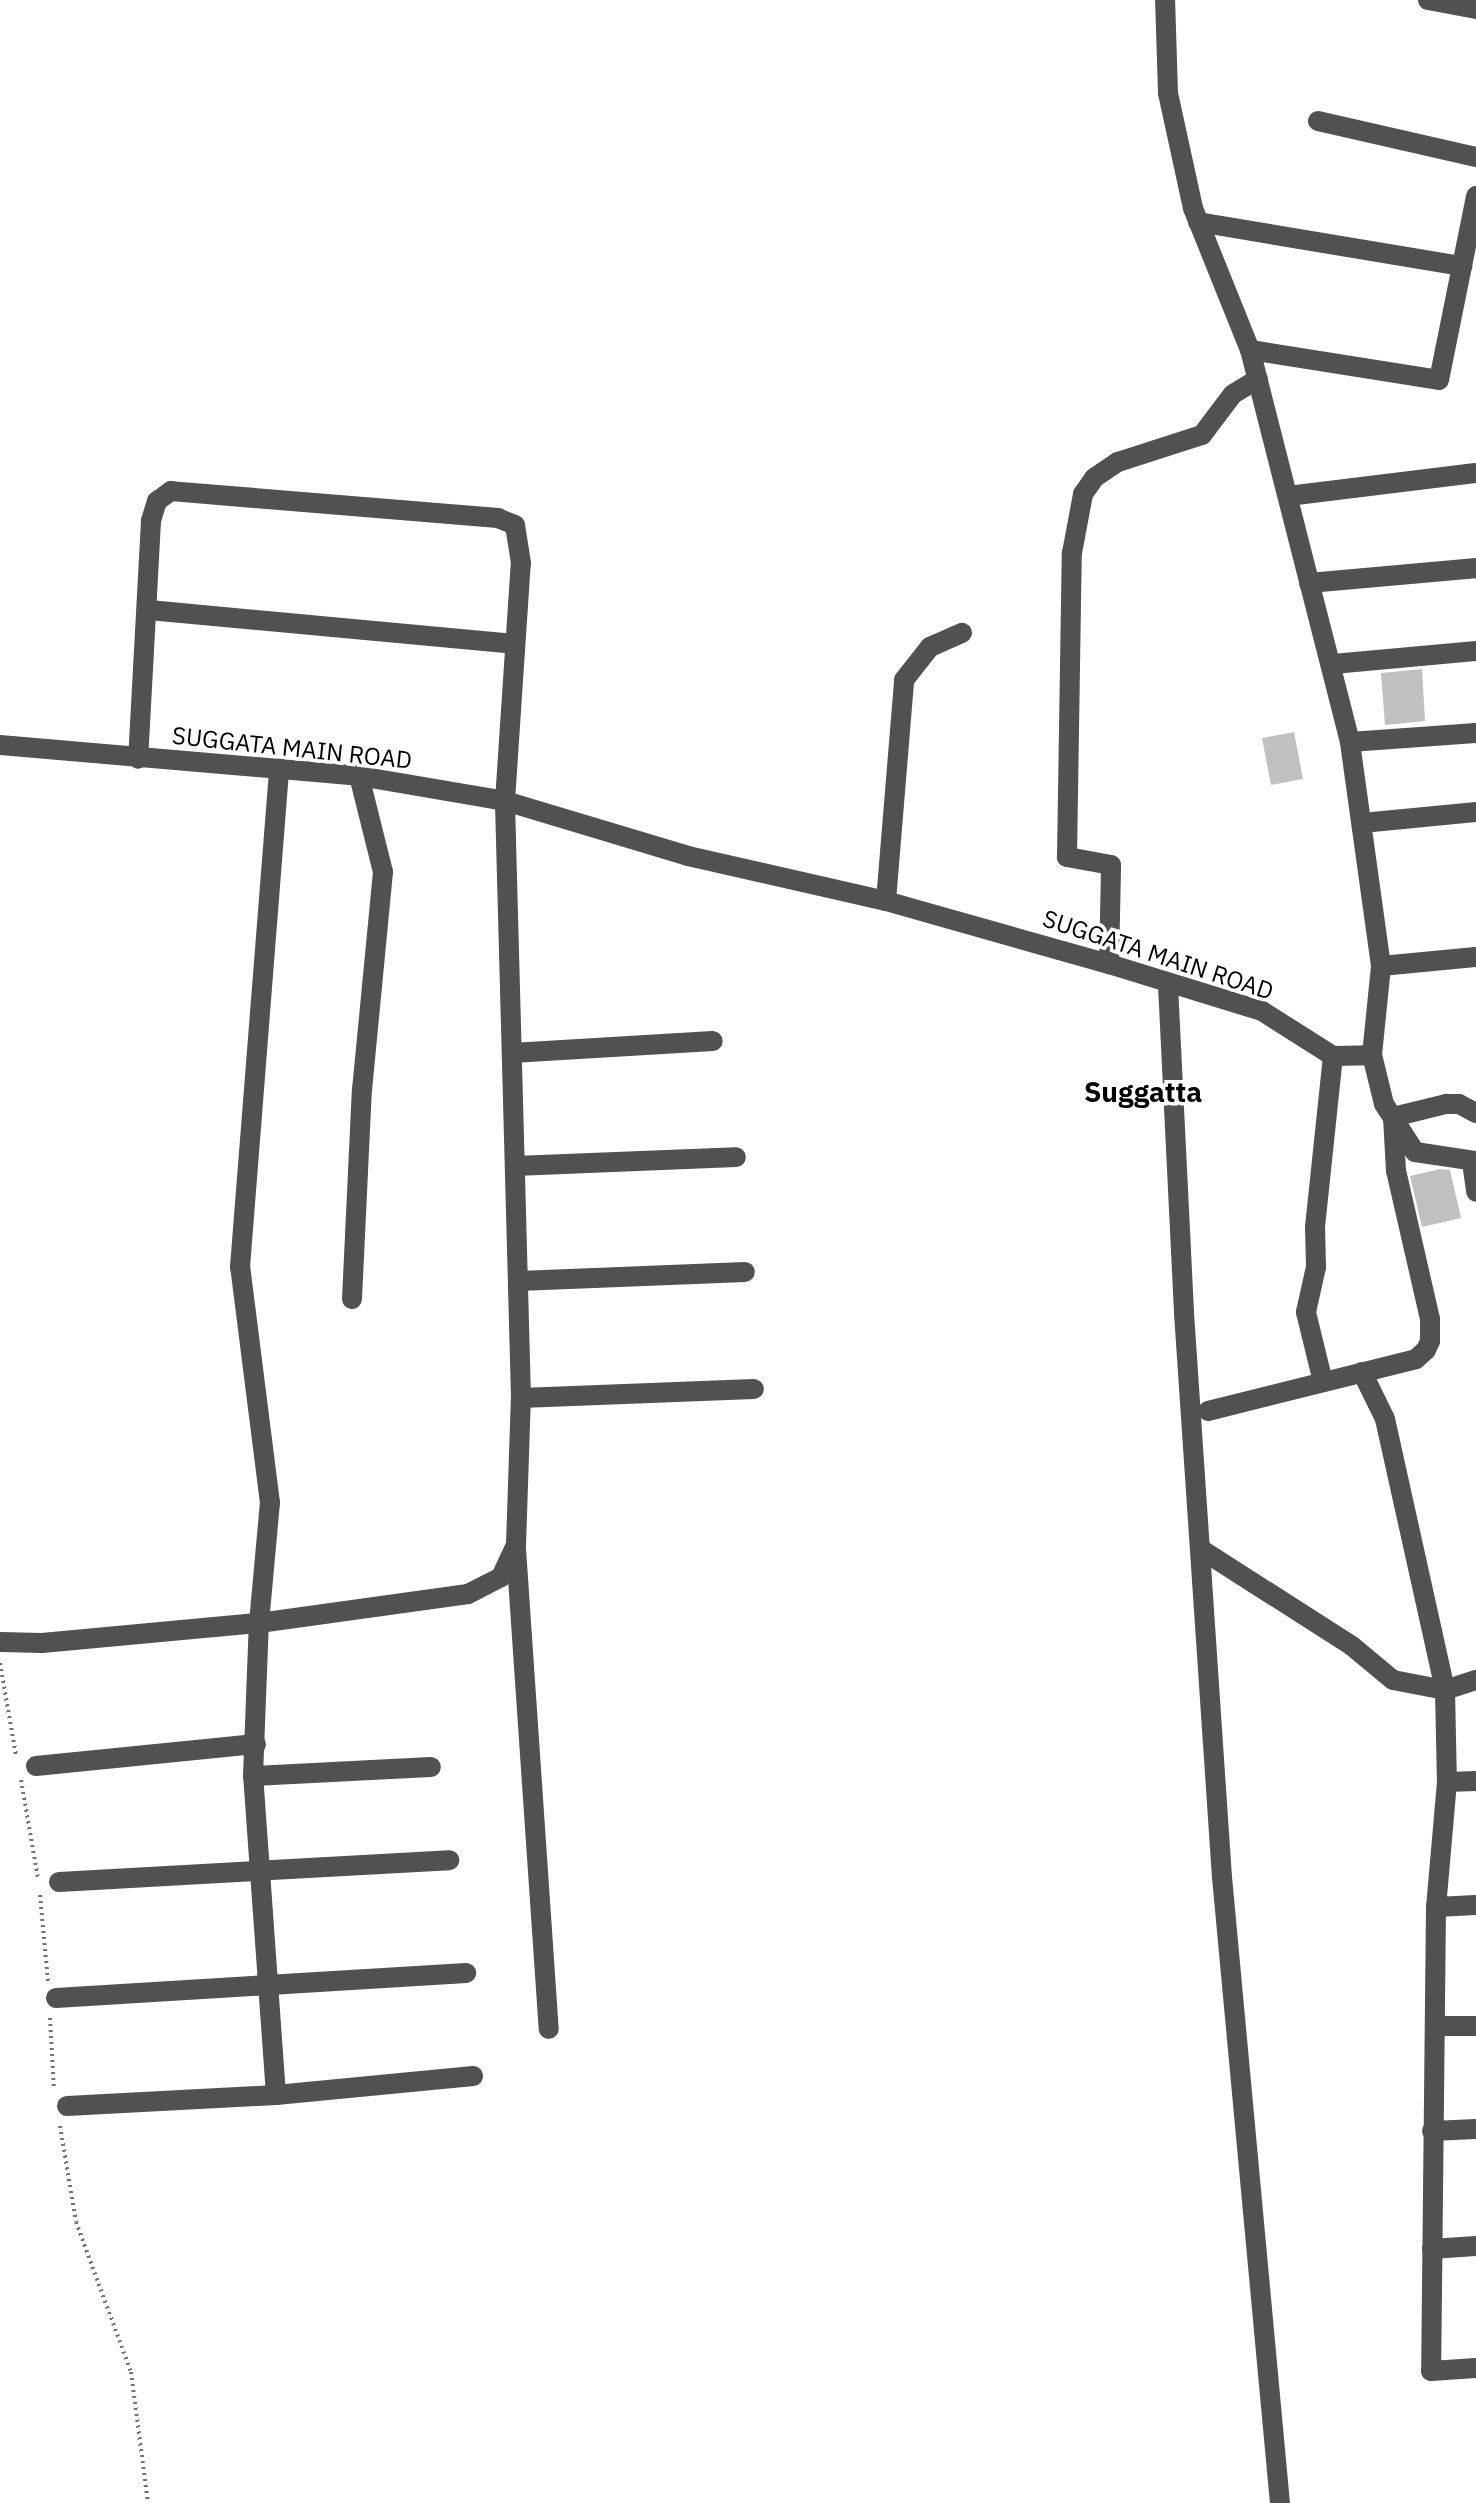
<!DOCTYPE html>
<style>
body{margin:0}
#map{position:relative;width:1476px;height:2503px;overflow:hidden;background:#fff;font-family:"IBM Plex Sans",sans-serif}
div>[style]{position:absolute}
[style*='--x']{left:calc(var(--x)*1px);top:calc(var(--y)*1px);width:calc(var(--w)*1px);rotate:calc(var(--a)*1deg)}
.building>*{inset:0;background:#c0c0c0}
.path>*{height:4px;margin-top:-2px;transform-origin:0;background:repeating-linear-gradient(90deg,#737373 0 2px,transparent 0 6px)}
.minor>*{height:20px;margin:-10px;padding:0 10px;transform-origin:10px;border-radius:10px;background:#515151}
span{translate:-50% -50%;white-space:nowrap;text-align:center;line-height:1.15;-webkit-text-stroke:7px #fff;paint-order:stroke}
.street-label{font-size:24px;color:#000}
.quarter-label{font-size:28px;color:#000;font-weight:700}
</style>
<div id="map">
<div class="building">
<i style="clip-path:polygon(1422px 669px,1425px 721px,1385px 725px,1381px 673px)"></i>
<i style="clip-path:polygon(1294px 732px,1303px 779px,1271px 785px,1262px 738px)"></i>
<i style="clip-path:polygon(1440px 1169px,1450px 1170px,1461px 1218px,1422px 1227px,1410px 1176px)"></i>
</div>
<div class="path">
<i style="--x:0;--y:1663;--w:94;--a:80.2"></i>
<i style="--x:21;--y:1780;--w:99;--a:80.2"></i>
<i style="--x:40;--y:1895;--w:87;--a:84.7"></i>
<i style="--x:50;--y:2018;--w:71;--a:86.8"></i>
<i style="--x:60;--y:2126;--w:97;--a:80.5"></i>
<i style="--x:76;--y:2222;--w:160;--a:69.9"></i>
<i style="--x:131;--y:2372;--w:132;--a:82.6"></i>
</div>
<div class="minor">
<i style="--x:1428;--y:0;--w:49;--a:10.6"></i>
<i style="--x:1318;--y:121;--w:162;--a:12.8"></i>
<i style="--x:1198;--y:222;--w:268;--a:9.5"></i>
<i style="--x:1250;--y:350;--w:191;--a:9"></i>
<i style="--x:1439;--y:380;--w:188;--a:-78.6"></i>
<i style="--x:1288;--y:496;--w:189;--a:-7"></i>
<i style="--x:1309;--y:583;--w:168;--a:-5.1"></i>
<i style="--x:149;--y:610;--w:367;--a:5.3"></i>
<i style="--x:1333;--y:664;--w:144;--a:-5.2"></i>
<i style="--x:1350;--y:742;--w:126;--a:-4.1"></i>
<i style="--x:0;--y:745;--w:360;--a:4.9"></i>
<i style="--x:359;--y:776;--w:148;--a:9.7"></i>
<i style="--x:505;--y:801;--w:191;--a:16.7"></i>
<i style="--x:688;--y:856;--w:203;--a:12.8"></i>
<i style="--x:886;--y:901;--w:232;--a:15.8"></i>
<i style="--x:1109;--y:964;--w:160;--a:17.1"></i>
<i style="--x:1262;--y:1011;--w:84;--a:32.4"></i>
<i style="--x:1333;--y:1056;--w:39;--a:-1"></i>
<i style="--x:1372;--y:1055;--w:89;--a:-84.2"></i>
<i style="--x:1381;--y:966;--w:226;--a:-97.9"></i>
<i style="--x:1350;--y:742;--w:405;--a:-104.3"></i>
<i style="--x:1250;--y:350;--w:153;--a:-111.9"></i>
<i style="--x:1193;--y:208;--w:118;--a:-102.3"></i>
<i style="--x:1168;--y:93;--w:93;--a:-91.8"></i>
<i style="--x:1362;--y:823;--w:115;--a:-5.5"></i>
<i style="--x:886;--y:901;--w:222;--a:-85.3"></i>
<i style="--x:904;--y:680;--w:42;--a:-51.8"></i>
<i style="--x:930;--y:647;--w:35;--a:-24"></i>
<i style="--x:1109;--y:964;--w:99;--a:-88.8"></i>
<i style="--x:1111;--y:865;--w:45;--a:-169.7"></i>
<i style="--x:1067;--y:857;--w:304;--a:-89.1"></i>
<i style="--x:1072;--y:553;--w:60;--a:-79.4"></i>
<i style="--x:1083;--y:494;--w:19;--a:-55"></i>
<i style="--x:1094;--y:478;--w:29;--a:-34"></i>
<i style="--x:1118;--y:462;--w:88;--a:-17.8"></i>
<i style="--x:1202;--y:435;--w:51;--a:-52.9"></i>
<i style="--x:1233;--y:394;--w:29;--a:-31"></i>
<i style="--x:1381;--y:966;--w:95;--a:-5.4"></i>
<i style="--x:1168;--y:985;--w:328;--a:87.2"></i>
<i style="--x:1184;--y:1313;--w:565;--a:86.15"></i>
<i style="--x:1222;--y:1877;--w:629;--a:84.71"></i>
<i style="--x:512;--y:1053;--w:201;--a:-3.4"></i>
<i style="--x:1372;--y:1055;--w:50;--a:76.2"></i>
<i style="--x:1384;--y:1104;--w:57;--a:57.1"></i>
<i style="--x:1415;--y:1152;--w:62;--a:8.4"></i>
<i style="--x:1472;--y:1162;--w:30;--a:82"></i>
<i style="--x:515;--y:1166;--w:221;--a:-2.3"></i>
<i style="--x:519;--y:1281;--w:226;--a:-2.3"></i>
<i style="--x:352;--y:1299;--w:209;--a:-87.3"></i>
<i style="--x:362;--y:1090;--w:219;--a:-84.5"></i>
<i style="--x:383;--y:872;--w:99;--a:-104"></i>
<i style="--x:1362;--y:1372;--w:52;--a:63.9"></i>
<i style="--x:1385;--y:1419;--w:278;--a:77.5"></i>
<i style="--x:1445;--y:1690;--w:92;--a:88.8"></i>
<i style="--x:1447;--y:1782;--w:125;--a:95"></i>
<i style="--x:1436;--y:1907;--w:464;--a:90.6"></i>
<i style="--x:1431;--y:2371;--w:45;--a:-3.8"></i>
<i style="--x:1323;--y:1382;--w:72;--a:-103.7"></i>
<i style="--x:1306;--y:1312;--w:46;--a:-77.5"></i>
<i style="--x:1316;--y:1267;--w:40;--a:-91.4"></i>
<i style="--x:1315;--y:1227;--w:172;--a:-84"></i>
<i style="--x:521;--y:1398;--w:233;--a:-2.2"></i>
<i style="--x:1208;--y:1411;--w:214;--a:-14"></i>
<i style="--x:1416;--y:1359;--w:13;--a:-42"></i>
<i style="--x:1426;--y:1350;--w:10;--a:-66"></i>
<i style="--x:1430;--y:1341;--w:22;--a:-90"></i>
<i style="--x:1430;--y:1319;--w:152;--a:-102.9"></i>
<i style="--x:1396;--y:1171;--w:54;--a:-93.2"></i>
<i style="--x:1393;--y:1117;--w:55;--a:-13.8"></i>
<i style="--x:1446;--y:1104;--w:13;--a:0"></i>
<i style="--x:1459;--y:1104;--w:19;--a:28"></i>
<i style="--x:516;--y:1549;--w:481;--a:86.1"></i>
<i style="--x:1202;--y:1550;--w:178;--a:32.6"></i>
<i style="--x:1352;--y:1646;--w:53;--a:39.7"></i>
<i style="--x:1393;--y:1680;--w:53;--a:10.9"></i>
<i style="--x:1445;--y:1690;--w:33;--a:-18"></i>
<i style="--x:0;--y:1642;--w:42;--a:1.4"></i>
<i style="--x:42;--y:1643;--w:218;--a:-5.3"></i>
<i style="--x:259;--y:1623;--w:211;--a:-7.9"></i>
<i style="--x:468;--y:1594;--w:37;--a:-27"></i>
<i style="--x:501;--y:1577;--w:35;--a:-65"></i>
<i style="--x:516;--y:1545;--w:147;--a:-88.1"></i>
<i style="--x:521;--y:1398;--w:597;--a:-91.54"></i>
<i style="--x:505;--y:801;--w:239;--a:-86.2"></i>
<i style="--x:521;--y:563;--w:38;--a:-99"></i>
<i style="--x:515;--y:525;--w:18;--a:-158"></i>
<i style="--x:498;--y:518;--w:328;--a:-175.3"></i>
<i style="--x:171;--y:491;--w:17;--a:144"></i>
<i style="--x:157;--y:501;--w:21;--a:107"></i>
<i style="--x:151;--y:521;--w:238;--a:93.1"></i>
<i style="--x:36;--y:1766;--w:221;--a:-5.7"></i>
<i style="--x:253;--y:1776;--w:178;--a:-2.9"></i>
<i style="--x:1447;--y:1782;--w:29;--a:-2"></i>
<i style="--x:59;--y:1882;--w:391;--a:-3.2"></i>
<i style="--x:1436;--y:1907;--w:40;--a:-2.9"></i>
<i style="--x:56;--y:1998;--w:411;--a:-3.5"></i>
<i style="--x:1435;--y:2026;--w:41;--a:0"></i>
<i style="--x:276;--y:2095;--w:320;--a:-94.1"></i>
<i style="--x:253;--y:1776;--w:153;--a:-87.8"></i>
<i style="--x:259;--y:1623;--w:121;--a:-84.8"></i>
<i style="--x:270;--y:1503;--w:238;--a:-97.2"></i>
<i style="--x:240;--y:1267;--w:500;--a:-85.5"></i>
<i style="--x:67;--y:2106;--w:209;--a:-3"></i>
<i style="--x:276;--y:2095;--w:198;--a:-5.5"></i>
<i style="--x:1432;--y:2131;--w:44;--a:-2.6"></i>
<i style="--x:1432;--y:2249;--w:44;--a:-3.9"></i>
</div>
<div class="street-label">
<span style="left:292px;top:748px;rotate:6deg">SUGGATA MAIN ROAD</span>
<span style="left:1158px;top:955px;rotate:18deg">SUGGATA MAIN ROAD</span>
</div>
<div class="quarter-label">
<span style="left:1143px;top:1092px">Suggatta</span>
</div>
</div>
